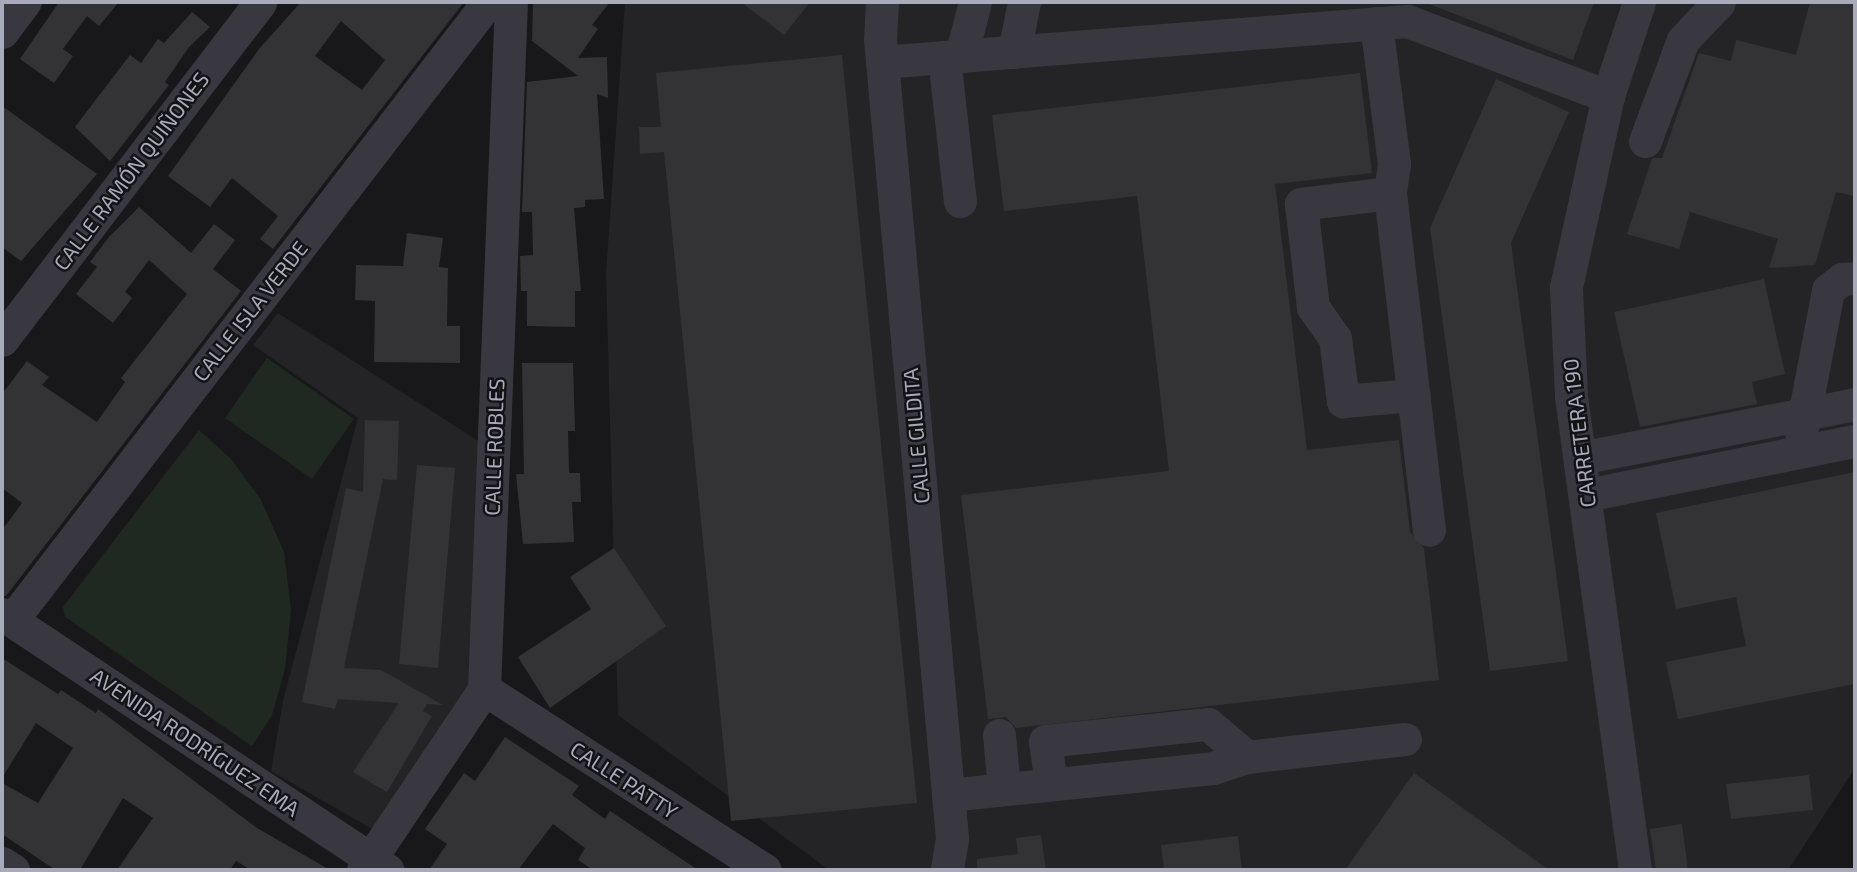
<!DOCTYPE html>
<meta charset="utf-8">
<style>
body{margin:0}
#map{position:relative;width:1857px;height:872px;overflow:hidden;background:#18181a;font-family:"Exo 2",sans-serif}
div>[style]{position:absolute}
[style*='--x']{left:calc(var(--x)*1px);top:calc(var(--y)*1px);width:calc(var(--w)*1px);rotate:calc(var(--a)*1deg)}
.built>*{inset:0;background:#242427}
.green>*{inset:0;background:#1f2922}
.building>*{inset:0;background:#333336}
.minor>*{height:33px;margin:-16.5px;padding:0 16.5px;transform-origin:16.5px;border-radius:16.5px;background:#393840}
span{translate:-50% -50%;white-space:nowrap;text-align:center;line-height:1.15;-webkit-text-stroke:5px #131315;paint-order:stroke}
.street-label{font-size:21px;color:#a9abbb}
.frame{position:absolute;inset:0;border:4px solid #a9abbb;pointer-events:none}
</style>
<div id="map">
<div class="built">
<i style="clip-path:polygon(625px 2px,1855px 2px,1855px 768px,1788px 870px,829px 870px,618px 715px,606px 273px)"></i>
<i style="clip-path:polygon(278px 313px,480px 442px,472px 683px,372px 829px,271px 771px,283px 701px,358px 418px,253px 345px)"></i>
</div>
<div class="green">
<i style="clip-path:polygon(267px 358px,354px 419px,312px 479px,225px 418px)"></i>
<i style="clip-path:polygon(199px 430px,232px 460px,261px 500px,284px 552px,291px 610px,285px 669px,272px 715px,252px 746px,65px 617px,63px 607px)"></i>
</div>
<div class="building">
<i style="clip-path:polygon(59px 2px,119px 2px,99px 26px,87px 16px,63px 49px,73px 56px,54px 83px,20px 59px)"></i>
<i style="clip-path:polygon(evenodd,301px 2px,464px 2px,273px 249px,260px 239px,278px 216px,232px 178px,210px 207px,168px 176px,259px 49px,301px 2px,341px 21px,385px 60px,362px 90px,315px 56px,341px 21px)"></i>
<i style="clip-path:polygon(533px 2px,610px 2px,592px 25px,598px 29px,578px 58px,607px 57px,608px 98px,597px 94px,604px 199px,585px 200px,585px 207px,574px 208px,581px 291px,575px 291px,575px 327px,527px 326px,527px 291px,521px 291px,520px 256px,533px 255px,532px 212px,522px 212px,527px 82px,578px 76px,532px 41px)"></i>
<i style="clip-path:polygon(741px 2px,810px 2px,784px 35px)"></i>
<i style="clip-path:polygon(1424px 2px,1594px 2px,1573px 60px)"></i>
<i style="clip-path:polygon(1810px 2px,1855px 2px,1855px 196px,1836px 192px,1815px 265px,1769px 268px,1778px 239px,1690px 212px,1679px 249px,1627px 234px,1652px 158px,1662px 158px,1699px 53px,1731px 61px,1736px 40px,1796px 55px)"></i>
<i style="clip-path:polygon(192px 12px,210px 27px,189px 47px,165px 82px,169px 85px,110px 161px,75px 127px,130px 55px,141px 63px,158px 39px,164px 43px)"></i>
<i style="clip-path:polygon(842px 55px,917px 803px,731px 821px,664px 152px,640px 154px,639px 127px,661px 127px,656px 73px)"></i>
<i style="clip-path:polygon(1360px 73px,1372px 173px,1275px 184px,1307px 450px,1399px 440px,1410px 532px,1424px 548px,1439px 680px,1016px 728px,1006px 717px,988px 719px,961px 495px,1169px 471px,1137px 196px,1004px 211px,992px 115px)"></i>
<i style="clip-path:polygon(1496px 79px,1569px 112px,1511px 243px,1568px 661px,1490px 671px,1430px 228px)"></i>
<i style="clip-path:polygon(2px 106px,97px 174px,21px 261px,2px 247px)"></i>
<i style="clip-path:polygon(139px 207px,191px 253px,214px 224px,235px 240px,213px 269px,241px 291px,6px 596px,2px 595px,2px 530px,22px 503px,2px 488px,2px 394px,27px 361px,49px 377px,42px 385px,97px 422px,125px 382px,121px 378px,187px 294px,149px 260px,125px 292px,132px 298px,113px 323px,76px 294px,97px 267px,90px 262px,109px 237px)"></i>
<i style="clip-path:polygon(407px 233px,443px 238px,439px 267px,448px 268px,447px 326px,460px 326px,460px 363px,374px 362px,375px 301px,355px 300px,356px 265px,403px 266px)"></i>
<i style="clip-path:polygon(1764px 279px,1785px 374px,1752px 382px,1757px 404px,1640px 427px,1614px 312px)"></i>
<i style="clip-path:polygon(522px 363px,573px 363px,575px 431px,568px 431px,569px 473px,580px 473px,581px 502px,572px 502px,574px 542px,523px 544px,516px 474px,524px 474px)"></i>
<i style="clip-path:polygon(365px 420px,399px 421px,397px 480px,383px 479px,344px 668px,381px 670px,443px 705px,427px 704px,423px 711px,432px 716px,387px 792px,353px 772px,399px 703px,338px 699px,335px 709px,302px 702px,346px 488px,363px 492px)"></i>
<i style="clip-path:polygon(417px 465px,455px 468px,438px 668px,399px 664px)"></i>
<i style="clip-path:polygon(1855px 472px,1855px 684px,1678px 719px,1666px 662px,1746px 646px,1736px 597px,1676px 609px,1656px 513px)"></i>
<i style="clip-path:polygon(614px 548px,666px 626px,550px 708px,518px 657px,591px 609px,570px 577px)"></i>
<i style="clip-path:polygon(2px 658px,58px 694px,61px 690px,96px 713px,98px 709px,257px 828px,330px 870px,251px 870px,236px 861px,230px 870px,117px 870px,153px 818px,123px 798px,80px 870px,56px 870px,42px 861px,2px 834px,2px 783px,38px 803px,73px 748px,36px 723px,2px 778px)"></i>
<i style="clip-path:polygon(505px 737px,579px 786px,572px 795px,605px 819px,610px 811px,698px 870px,593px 870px,578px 860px,585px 848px,553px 824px,518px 870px,429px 870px,447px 844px,425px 829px,464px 773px,475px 781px)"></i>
<i style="clip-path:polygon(1414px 773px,1549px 870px,1345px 870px)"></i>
<i style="clip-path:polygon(1809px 775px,1813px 810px,1731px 819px,1726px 784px)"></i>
<i style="clip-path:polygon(1682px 824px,1688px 870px,1656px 870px,1650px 829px)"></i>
<i style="clip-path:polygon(1041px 835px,1046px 870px,977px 870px,977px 859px,1018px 854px,1016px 838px)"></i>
<i style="clip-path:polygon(1238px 836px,1242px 870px,1164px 870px,1161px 845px)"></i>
</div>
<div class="minor">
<i style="--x:882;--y:2;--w:37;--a:93"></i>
<i style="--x:880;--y:39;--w:802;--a:84.85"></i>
<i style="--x:952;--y:838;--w:32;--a:99"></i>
<i style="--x:1376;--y:23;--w:142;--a:82.7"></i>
<i style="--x:1394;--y:164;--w:29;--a:98"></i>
<i style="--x:1390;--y:193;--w:90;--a:173"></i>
<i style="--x:1301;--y:204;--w:104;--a:83.4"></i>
<i style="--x:1313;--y:307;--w:38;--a:55"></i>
<i style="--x:1335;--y:338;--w:64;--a:82.8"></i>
<i style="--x:1343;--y:401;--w:71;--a:-4.8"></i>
<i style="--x:2;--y:32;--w:38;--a:-53"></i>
<i style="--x:1014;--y:52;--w:51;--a:-78.7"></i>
<i style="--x:961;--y:56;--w:56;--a:-75.5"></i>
<i style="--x:944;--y:57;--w:145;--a:83.7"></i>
<i style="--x:882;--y:62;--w:527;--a:-4.47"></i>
<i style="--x:1407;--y:21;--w:215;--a:20.5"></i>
<i style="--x:1645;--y:141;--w:108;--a:-69.4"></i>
<i style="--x:1683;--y:40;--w:52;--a:-46.5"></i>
<i style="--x:1390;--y:193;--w:339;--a:83.4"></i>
<i style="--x:2;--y:340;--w:425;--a:-52.6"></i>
<i style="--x:1801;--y:432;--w:145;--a:-79.2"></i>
<i style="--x:1828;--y:290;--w:18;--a:-38"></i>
<i style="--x:1842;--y:279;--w:13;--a:-4"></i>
<i style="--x:1580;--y:458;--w:280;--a:-11.1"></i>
<i style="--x:1586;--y:495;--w:274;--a:-11.4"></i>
<i style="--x:2;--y:614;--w:463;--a:33.6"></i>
<i style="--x:12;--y:620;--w:780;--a:-52.4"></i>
<i style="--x:484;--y:689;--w:334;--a:32.8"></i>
<i style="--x:999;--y:735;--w:54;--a:84.7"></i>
<i style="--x:1051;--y:784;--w:43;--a:-97.9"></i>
<i style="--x:1045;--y:741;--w:164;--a:-6"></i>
<i style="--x:1208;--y:724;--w:51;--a:40.2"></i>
<i style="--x:948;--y:795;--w:266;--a:-5.8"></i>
<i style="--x:1213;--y:768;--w:36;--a:-18"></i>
<i style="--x:1247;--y:757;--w:159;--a:-6.5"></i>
<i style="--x:2;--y:863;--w:13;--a:32"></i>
<i style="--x:363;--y:870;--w:218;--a:-56.2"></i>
<i style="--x:484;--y:689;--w:688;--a:-87.75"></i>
<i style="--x:1635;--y:870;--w:479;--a:-97.7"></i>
<i style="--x:1571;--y:395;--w:108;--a:-92.7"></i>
<i style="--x:1566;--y:287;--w:196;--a:-77.6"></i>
<i style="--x:1608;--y:96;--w:99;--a:-71.7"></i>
</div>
<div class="street-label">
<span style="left:131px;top:171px;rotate:-53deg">CALLE RAMÓN QUIÑONES</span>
<span style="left:250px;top:311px;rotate:-52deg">CALLE ISLA VERDE</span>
<span style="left:1579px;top:433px;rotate:-97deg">CARRETERA 190</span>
<span style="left:916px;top:436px;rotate:-95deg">CALLE GILDITA</span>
<span style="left:494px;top:447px;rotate:-88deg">CALLE ROBLES</span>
<span style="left:195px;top:742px;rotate:34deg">AVENIDA RODRÍGUEZ EMA</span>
<span style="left:624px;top:780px;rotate:33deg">CALLE PATTY</span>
</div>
<div class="frame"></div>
</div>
